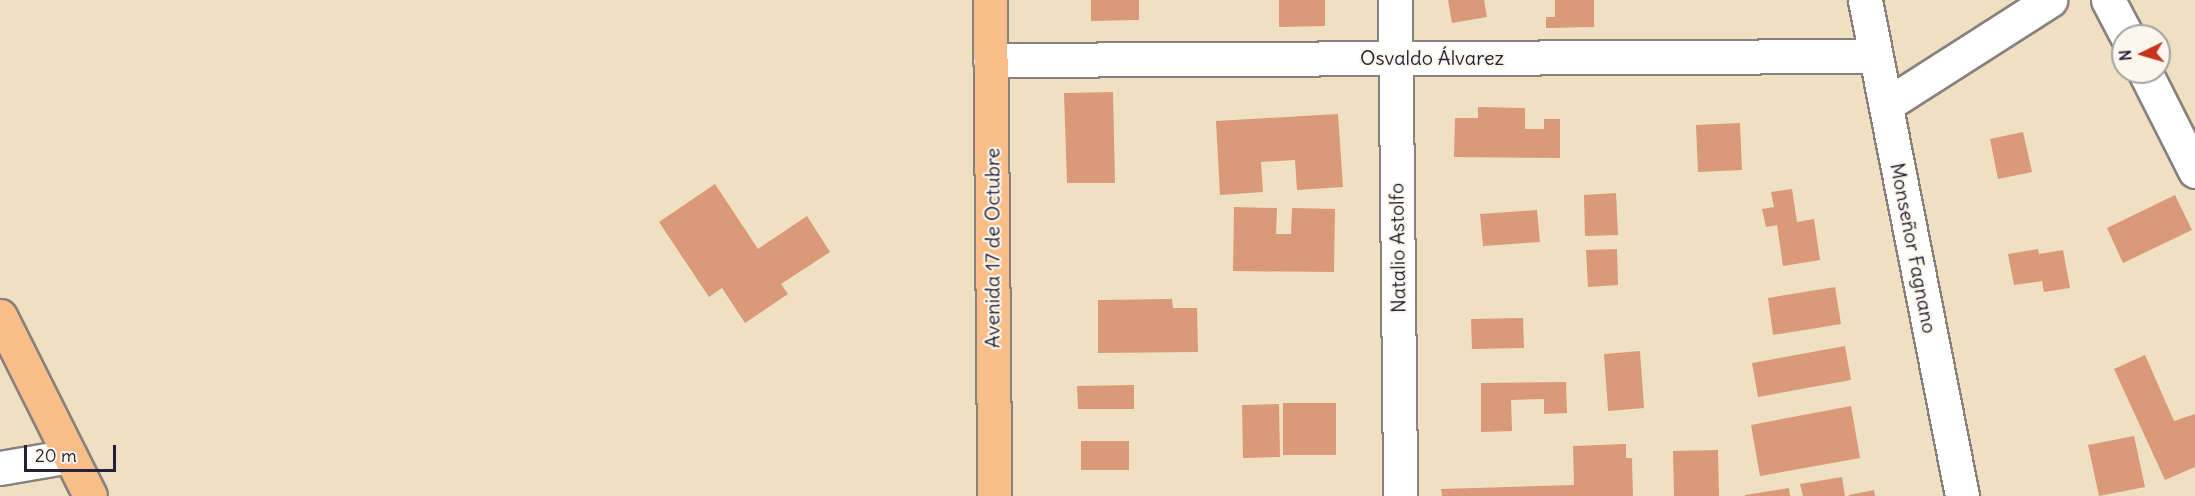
<!DOCTYPE html>
<meta charset="utf-8">
<style>
body{margin:0}
#map{position:relative;width:2195px;height:496px;overflow:hidden;background:#efe0c1;font-family:Delius,sans-serif}
div>[style]{position:absolute}
[style*='--x']{left:calc(var(--x)*1px);top:calc(var(--y)*1px);width:calc(var(--w)*1px);rotate:calc(var(--a)*1deg)}
.building>*{inset:0;background:#da9979}
.roads{filter:drop-shadow(2px 0 #88817e) drop-shadow(-2px 0 #88817e) drop-shadow(0 2px #88817e) drop-shadow(0 -2px #88817e)}
.minor>*{height:33px;margin:-16.5px;padding:0 16.5px;transform-origin:16.5px;border-radius:16.5px;background:#fff}
.major>*{height:33px;margin:-16.5px;padding:0 16.5px;transform-origin:16.5px;border-radius:16.5px;background:#f8bd89}
span{translate:-50% -50%;white-space:nowrap;text-align:center;line-height:1.15;-webkit-text-stroke:4.5px #fbf7ec;paint-order:stroke}
.street-label{font-size:20px;color:#22223b}
.north{position:absolute;left:2111px;top:24px;width:60px;height:60px;box-sizing:border-box;background:#fbf7ec;border:2px solid #a4a2a5;border-radius:50%;rotate:265deg;font-size:16px;font-weight:700;line-height:24px;text-align:center;color:#22223b}
.north::after{content:'';display:block;margin:auto;width:21px;height:27px;background:#c8321e;clip-path:polygon(50% 0,100% 100%,50% 72%,0 100%)}
.scale{position:absolute;left:24px;top:445px;width:92px;height:27px;box-sizing:border-box;border:3px solid #22223b;border-top:0;padding-left:8px;font-size:18px;line-height:21px;white-space:nowrap;color:#22223b;-webkit-text-stroke:4px #fbf7ec;paint-order:stroke}
</style>
<div id="map">
<div class="building">
<i style="clip-path:polygon(1091px 0,1139px 0,1139px 20px,1091px 21px)"></i>
<i style="clip-path:polygon(1279px 0,1325px 0,1325px 26px,1279px 27px)"></i>
<i style="clip-path:polygon(1448px 0,1484px 0,1487px 17px,1452px 23px)"></i>
<i style="clip-path:polygon(1555px 0,1594px 0,1594px 27px,1546px 28px,1546px 17px,1555px 17px)"></i>
<i style="clip-path:polygon(1113px 92px,1115px 183px,1067px 183px,1064px 93px)"></i>
<i style="clip-path:polygon(1478px 107px,1525px 108px,1525px 129px,1544px 129px,1544px 119px,1560px 119px,1560px 158px,1454px 157px,1455px 118px,1478px 118px)"></i>
<i style="clip-path:polygon(1338px 114px,1343px 187px,1297px 190px,1295px 160px,1261px 162px,1263px 192px,1220px 195px,1216px 121px)"></i>
<i style="clip-path:polygon(1740px 123px,1742px 170px,1698px 172px,1696px 125px)"></i>
<i style="clip-path:polygon(2023px 132px,2032px 172px,1998px 179px,1990px 139px)"></i>
<i style="clip-path:polygon(715px 184px,758px 249px,807px 216px,830px 252px,781px 284px,788px 294px,745px 323px,722px 288px,709px 297px,659px 222px)"></i>
<i style="clip-path:polygon(1792px 189px,1797px 222px,1814px 219px,1820px 260px,1783px 266px,1777px 225px,1766px 227px,1762px 209px,1774px 207px,1771px 192px)"></i>
<i style="clip-path:polygon(1616px 193px,1618px 235px,1585px 236px,1584px 195px)"></i>
<i style="clip-path:polygon(2175px 195px,2192px 230px,2123px 263px,2107px 228px)"></i>
<i style="clip-path:polygon(1234px 207px,1277px 208px,1276px 234px,1291px 234px,1292px 208px,1335px 209px,1334px 272px,1233px 271px)"></i>
<i style="clip-path:polygon(1537px 210px,1540px 242px,1483px 246px,1480px 214px)"></i>
<i style="clip-path:polygon(1617px 249px,1618px 285px,1588px 287px,1586px 250px)"></i>
<i style="clip-path:polygon(2038px 249px,2039px 254px,2063px 250px,2070px 288px,2044px 292px,2042px 281px,2014px 285px,2008px 254px)"></i>
<i style="clip-path:polygon(1835px 287px,1841px 324px,1773px 335px,1768px 298px)"></i>
<i style="clip-path:polygon(1172px 299px,1173px 308px,1197px 308px,1198px 352px,1098px 353px,1098px 300px)"></i>
<i style="clip-path:polygon(1523px 318px,1524px 348px,1472px 349px,1471px 319px)"></i>
<i style="clip-path:polygon(1845px 346px,1851px 380px,1758px 397px,1752px 363px)"></i>
<i style="clip-path:polygon(1640px 351px,1644px 408px,1608px 411px,1604px 354px)"></i>
<i style="clip-path:polygon(2145px 355px,2174px 421px,2195px 414px,2195px 467px,2165px 480px,2114px 369px)"></i>
<i style="clip-path:polygon(1566px 382px,1567px 413px,1544px 414px,1544px 399px,1511px 400px,1512px 431px,1481px 432px,1481px 383px)"></i>
<i style="clip-path:polygon(1134px 385px,1134px 409px,1078px 409px,1077px 386px)"></i>
<i style="clip-path:polygon(1283px 403px,1336px 403px,1336px 455px,1283px 455px)"></i>
<i style="clip-path:polygon(1279px 404px,1280px 457px,1243px 458px,1242px 405px)"></i>
<i style="clip-path:polygon(1851px 406px,1860px 458px,1760px 476px,1751px 425px)"></i>
<i style="clip-path:polygon(2134px 436px,2145px 487px,2099px 496px,2088px 445px)"></i>
<i style="clip-path:polygon(1081px 441px,1129px 441px,1129px 470px,1081px 470px)"></i>
<i style="clip-path:polygon(1626px 444px,1626px 458px,1632px 458px,1633px 496px,1442px 496px,1441px 489px,1574px 485px,1573px 446px)"></i>
<i style="clip-path:polygon(1718px 450px,1719px 496px,1674px 496px,1673px 451px)"></i>
<i style="clip-path:polygon(1842px 477px,1845px 496px,1803px 496px,1800px 484px)"></i>
<i style="clip-path:polygon(1789px 488px,1790px 496px,1745px 496px,1745px 495px)"></i>
<i style="clip-path:polygon(1874px 490px,1875px 496px,1849px 496px,1849px 495px)"></i>
</div>
<div class="roads">
<div class="minor">
<i style="--x:1395;--y:0;--w:496;--a:89.4"></i>
<i style="--x:1865;--y:0;--w:505;--a:78.93"></i>
<i style="--x:2108;--y:0;--w:41;--a:62.2"></i>
<i style="--x:990;--y:60;--w:883;--a:-0.26"></i>
<i style="--x:2145;--y:72;--w:111;--a:63.2"></i>
<i style="--x:1886;--y:105;--w:195;--a:-32.6"></i>
<i style="--x:0;--y:468;--w:71;--a:-9.7"></i>
</div>
<div class="major">
<i style="--x:990;--y:0;--w:496;--a:89.5"></i>
<i style="--x:0;--y:316;--w:201;--a:63.4"></i>
</div>
</div>
<div class="street-label">
<span style="left:1432px;top:57px">Osvaldo Álvarez</span>
<span style="left:992px;top:248px;rotate:-90deg">Avenida 17 de Octubre</span>
<span style="left:1397px;top:248px;rotate:-91deg">Natalio Astolfo</span>
<span style="left:1914px;top:248px;rotate:79deg">Monseñor Fagnano</span>
</div>
<div class="north">N</div>
<div class="scale">20 m</div>
</div>
